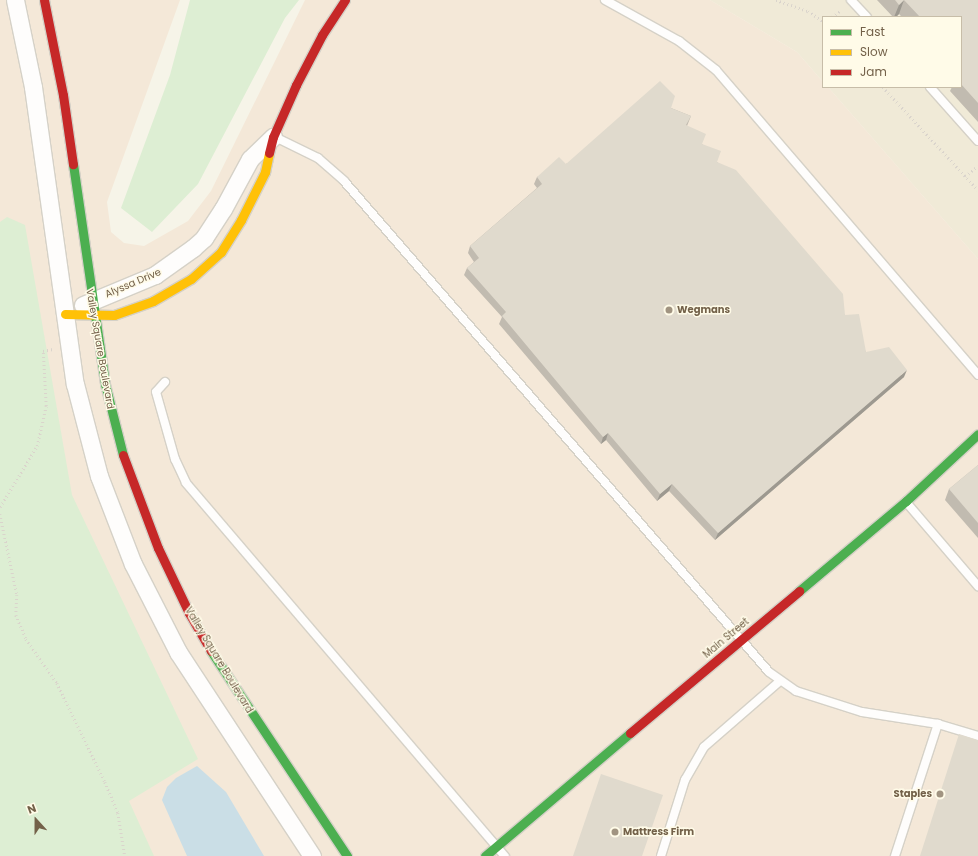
<!DOCTYPE html>
<style>
body{margin:0}
#map{position:relative;width:978px;height:856px;overflow:hidden;background:#f6f4e8;font-family:Poppins,sans-serif}
div>[style]{position:absolute}
[style*='--x']{left:calc(var(--x)*1px);top:calc(var(--y)*1px);width:calc(var(--w)*1px);rotate:calc(var(--a)*1deg)}
.residential>*{inset:0;background:#f0ead7}
.commercial>*{inset:0;background:#f4e8d8}
.green>*{inset:0;background:#ddeed3}
.water>*{inset:0;background:#cadee6}
.path>*{height:2.5px;margin-top:-1.25px;transform-origin:0;background:repeating-linear-gradient(90deg,#dad4cc 0 1px,transparent 0 4px)}
.roads{filter:drop-shadow(1px 0 #d5d1c7) drop-shadow(-1px 0 #d5d1c7) drop-shadow(0 1px #d5d1c7) drop-shadow(0 -1px #d5d1c7)}
.lane>*{height:8px;margin:-4px;padding:0 4px;transform-origin:4px;border-radius:4px;background:#fefdfc}
.street>*{height:17px;margin:-8.5px;padding:0 8.5px;transform-origin:8.5px;border-radius:8.5px;background:#fefdfc}
.fast>*{height:9px;margin:-4.5px;padding:0 4.5px;transform-origin:4.5px;border-radius:4.5px;background:#4caf50}
.slow>*{height:9px;margin:-4.5px;padding:0 4.5px;transform-origin:4.5px;border-radius:4.5px;background:#ffc107}
.jam>*{height:9px;margin:-4.5px;padding:0 4.5px;transform-origin:4.5px;border-radius:4.5px;background:#c62828}
.wall>*{inset:0;background:#c1bbb0}
.shaded-wall>*{inset:0;background:#9d9990}
.building>*{inset:0;background:#e0dacd}
.dots>*{width:11px;height:11px;translate:-50% -50%;box-sizing:border-box;border:2px solid #fffbe8;border-radius:50%}
span{translate:-50% -50%;white-space:nowrap;text-align:center;line-height:1.15;-webkit-text-stroke:3px #fffbe8;paint-order:stroke}
.street-label{font-size:10px;color:#736149}
.poi-label{font-size:10px;color:#736149;font-weight:700}
.left{translate:0 -50%;text-align:left}
.right{translate:-100% -50%;text-align:right}
.legend{position:absolute;left:822px;top:16px;width:140px;height:72px;box-sizing:border-box;background:#fffbe8;border:1px solid #c7bda8;margin:0;padding:5px 7px;list-style:none;font-size:12px;color:#736149}
.legend li{display:flex;align-items:center;gap:8px;height:20px}
.legend b{width:20px;border:1px solid #c7bda8}
.north{position:absolute;left:16px;top:800px;width:40px;height:40px;-webkit-text-stroke:3px #fffbe8;paint-order:stroke;rotate:339deg;font-size:11px;font-weight:700;line-height:16px;text-align:center;color:#736149}
.north::after{content:'';display:block;margin:auto;width:14px;height:18px;background:#736149;clip-path:polygon(50% 0,100% 100%,50% 72%,0 100%)}
</style>
<div id="map">
<div class="residential">
<i style="clip-path:polygon(710px 0,978px 0,978px 259px,828px 87px,961px 87px,961px 17px,823px 17px,823px 82px,797px 52px)"></i>
</div>
<div class="commercial">
<i style="clip-path:polygon(0 0,180px 0,107px 202px,111px 232px,124px 243px,144px 246px,188px 221px,211px 191px,305px 0,710px 0,797px 52px,823px 82px,823px 87px,828px 87px,978px 259px,978px 856px,0 856px)"></i>
</div>
<div class="green">
<i style="clip-path:polygon(190px 0,299px 0,285px 18px,198px 184px,152px 232px,121px 208px,170px 75px)"></i>
<i style="clip-path:polygon(7px 217px,25px 225px,72px 495px,198px 759px,129px 801px,154px 856px,0 856px,0 222px)"></i>
</div>
<div class="water">
<i style="clip-path:polygon(197px 766px,226px 792px,264px 856px,187px 856px,162px 800px,167px 787px,176px 778px)"></i>
</div>
<div class="path">
<i style="--x:776;--y:0;--w:34;--a:19"></i>
<i style="--x:808;--y:11;--w:18;--a:34"></i>
<i style="--x:832;--y:17;--w:11;--a:-38"></i>
<i style="--x:883;--y:87;--w:140;--a:47.3"></i>
<i style="--x:965;--y:176;--w:16;--a:-38"></i>
<i style="--x:0;--y:507;--w:71;--a:-58.8"></i>
<i style="--x:37;--y:446;--w:41;--a:-77.3"></i>
<i style="--x:46;--y:406;--w:55;--a:-93.1"></i>
<i style="--x:43;--y:351;--w:10;--a:-11"></i>
<i style="--x:0;--y:514;--w:83;--a:78.1"></i>
<i style="--x:17;--y:595;--w:20;--a:93"></i>
<i style="--x:16;--y:615;--w:26;--a:67"></i>
<i style="--x:26;--y:639;--w:54;--a:54.8"></i>
<i style="--x:57;--y:683;--w:110;--a:64.1"></i>
<i style="--x:105;--y:782;--w:34;--a:67"></i>
<i style="--x:118;--y:813;--w:44;--a:80.8"></i>
</div>
<div class="roads">
<div class="lane">
<i style="--x:605;--y:0;--w:85;--a:29"></i>
<i style="--x:679;--y:41;--w:47;--a:38.1"></i>
<i style="--x:716;--y:70;--w:402;--a:49.3"></i>
<i style="--x:851;--y:0;--w:23;--a:47"></i>
<i style="--x:930;--y:87;--w:72;--a:48.4"></i>
<i style="--x:275;--y:137;--w:48;--a:26"></i>
<i style="--x:318;--y:158;--w:35;--a:41"></i>
<i style="--x:344;--y:181;--w:649;--a:49.12"></i>
<i style="--x:769;--y:672;--w:33;--a:35"></i>
<i style="--x:796;--y:691;--w:69;--a:17.7"></i>
<i style="--x:862;--y:712;--w:77;--a:9"></i>
<i style="--x:938;--y:724;--w:42;--a:16.7"></i>
<i style="--x:165;--y:382;--w:13;--a:132"></i>
<i style="--x:156;--y:392;--w:70;--a:74.2"></i>
<i style="--x:175;--y:459;--w:26;--a:65"></i>
<i style="--x:186;--y:483;--w:491;--a:49.5"></i>
<i style="--x:906;--y:502;--w:111;--a:49.4"></i>
<i style="--x:661;--y:856;--w:80;--a:-72.5"></i>
<i style="--x:685;--y:780;--w:38;--a:-60"></i>
<i style="--x:704;--y:747;--w:101;--a:-41"></i>
<i style="--x:895;--y:856;--w:139;--a:-72"></i>
</div>
<div class="street">
<i style="--x:15;--y:0;--w:89;--a:78.3"></i>
<i style="--x:33;--y:87;--w:300;--a:82"></i>
<i style="--x:75;--y:384;--w:95;--a:75.4"></i>
<i style="--x:99;--y:476;--w:94;--a:68.9"></i>
<i style="--x:133;--y:564;--w:99;--a:62.9"></i>
<i style="--x:178;--y:652;--w:244;--a:56.7"></i>
<i style="--x:83;--y:305;--w:78;--a:-22.6"></i>
<i style="--x:155;--y:275;--w:47;--a:-35.4"></i>
<i style="--x:193;--y:248;--w:15;--a:-42"></i>
<i style="--x:204;--y:238;--w:35;--a:-57"></i>
<i style="--x:223;--y:209;--w:57;--a:-61.6"></i>
<i style="--x:250;--y:159;--w:32;--a:-44"></i>
</div>
<div class="fast">
<i style="--x:73;--y:164;--w:222;--a:81.7"></i>
<i style="--x:105;--y:384;--w:73;--a:75.8"></i>
<i style="--x:799;--y:591;--w:140;--a:-40.1"></i>
<i style="--x:906;--y:501;--w:98;--a:-42.9"></i>
<i style="--x:211;--y:651;--w:246;--a:56.4"></i>
<i style="--x:485;--y:856;--w:190;--a:-40.3"></i>
</div>
<div class="slow">
<i style="--x:65;--y:314;--w:49;--a:1.2"></i>
<i style="--x:114;--y:315;--w:41;--a:-19.7"></i>
<i style="--x:153;--y:301;--w:44;--a:-30.1"></i>
<i style="--x:191;--y:279;--w:40;--a:-42"></i>
<i style="--x:221;--y:252;--w:38;--a:-58"></i>
<i style="--x:241;--y:220;--w:54;--a:-63.4"></i>
<i style="--x:265;--y:172;--w:19;--a:-78"></i>
</div>
<div class="jam">
<i style="--x:44;--y:0;--w:97;--a:78.7"></i>
<i style="--x:63;--y:95;--w:70;--a:81.8"></i>
<i style="--x:269;--y:153;--w:16;--a:-76"></i>
<i style="--x:273;--y:137;--w:57;--a:-66.1"></i>
<i style="--x:296;--y:85;--w:56;--a:-62.5"></i>
<i style="--x:322;--y:35;--w:42;--a:-56.7"></i>
<i style="--x:123;--y:455;--w:99;--a:69.4"></i>
<i style="--x:158;--y:548;--w:72;--a:64.5"></i>
<i style="--x:189;--y:613;--w:44;--a:59.9"></i>
<i style="--x:630;--y:733;--w:221;--a:-40"></i>
</div>
</div>
<div class="wall">
<i style="clip-path:polygon(877px 0,978px 0,978px 122px,950px 91px,952px 87px,961px 87px,961px 17px,902px 17px,899px 14px,896px 17px,893px 17px)"></i>
<i style="clip-path:polygon(671px 108px,691px 116px,687px 126px,845px 315px,866px 352px,904px 377px,715px 540px,669px 491px,657px 501px,606px 440px,601px 444px,499px 324px,502px 317px,464px 275px,467px 268px,474px 262px,468px 253px,470px 246px,537px 188px,534px 184px,537px 177px,566px 164px)"></i>
<i style="clip-path:polygon(978px 465px,978px 538px,945px 500px,949px 489px)"></i>
</div>
<div class="shaded-wall">
<i style="clip-path:polygon(904px 0,899px 14px,896px 17px,894px 17px,899px 5px)"></i>
<i style="clip-path:polygon(907px 370px,904px 377px,715px 540px,718px 533px)"></i>
<i style="clip-path:polygon(608px 433px,606px 440px,601px 444px,603px 437px)"></i>
<i style="clip-path:polygon(672px 484px,669px 491px,657px 501px,660px 494px)"></i>
</div>
<div class="building">
<i style="clip-path:polygon(895px 0,904px 0,899px 5px)"></i>
<i style="clip-path:polygon(904px 0,978px 0,978px 103px,961px 84px,961px 17px,920px 17px)"></i>
<i style="clip-path:polygon(660px 81px,675px 96px,671px 108px,691px 116px,686px 125px,706px 134px,702px 144px,721px 151px,717px 162px,736px 170px,843px 294px,845px 315px,859px 314px,866px 352px,889px 347px,907px 370px,718px 533px,672px 484px,660px 494px,608px 433px,603px 437px,502px 316px,506px 312px,467px 268px,479px 258px,470px 246px,542px 184px,537px 177px,559px 157px,566px 164px)"></i>
<i style="clip-path:polygon(978px 465px,978px 523px,949px 489px)"></i>
<i style="clip-path:polygon(959px 734px,978px 740px,978px 856px,920px 856px)"></i>
<i style="clip-path:polygon(601px 774px,663px 795px,642px 856px,573px 856px)"></i>
</div>
<div class="dots">
<i style="left:669px;top:310px;background:#a19481"></i>
<i style="left:940px;top:794px;background:#a19481"></i>
<i style="left:615px;top:832px;background:#a19481"></i>
</div>
<div class="street-label">
<span style="left:133px;top:283px;rotate:-23deg">Alyssa Drive</span>
<span style="left:100px;top:349px;rotate:80deg">Valley Square Boulevard</span>
<span style="left:726px;top:638px;rotate:-40deg">Main Street</span>
<span style="left:219px;top:660px;rotate:59deg">Valley Square Boulevard</span>
</div>
<div class="poi-label">
<span class="left" style="left:677px;top:310px">Wegmans</span>
<span class="right" style="left:932px;top:794px">Staples</span>
<span class="left" style="left:623px;top:832px">Mattress Firm</span>
</div>
<ul class="legend">
<li><b style="height:5px;background:#4caf50"></b>Fast</li>
<li><b style="height:5px;background:#ffc107"></b>Slow</li>
<li><b style="height:5px;background:#c62828"></b>Jam</li>
</ul>
<div class="north">N</div>
</div>
